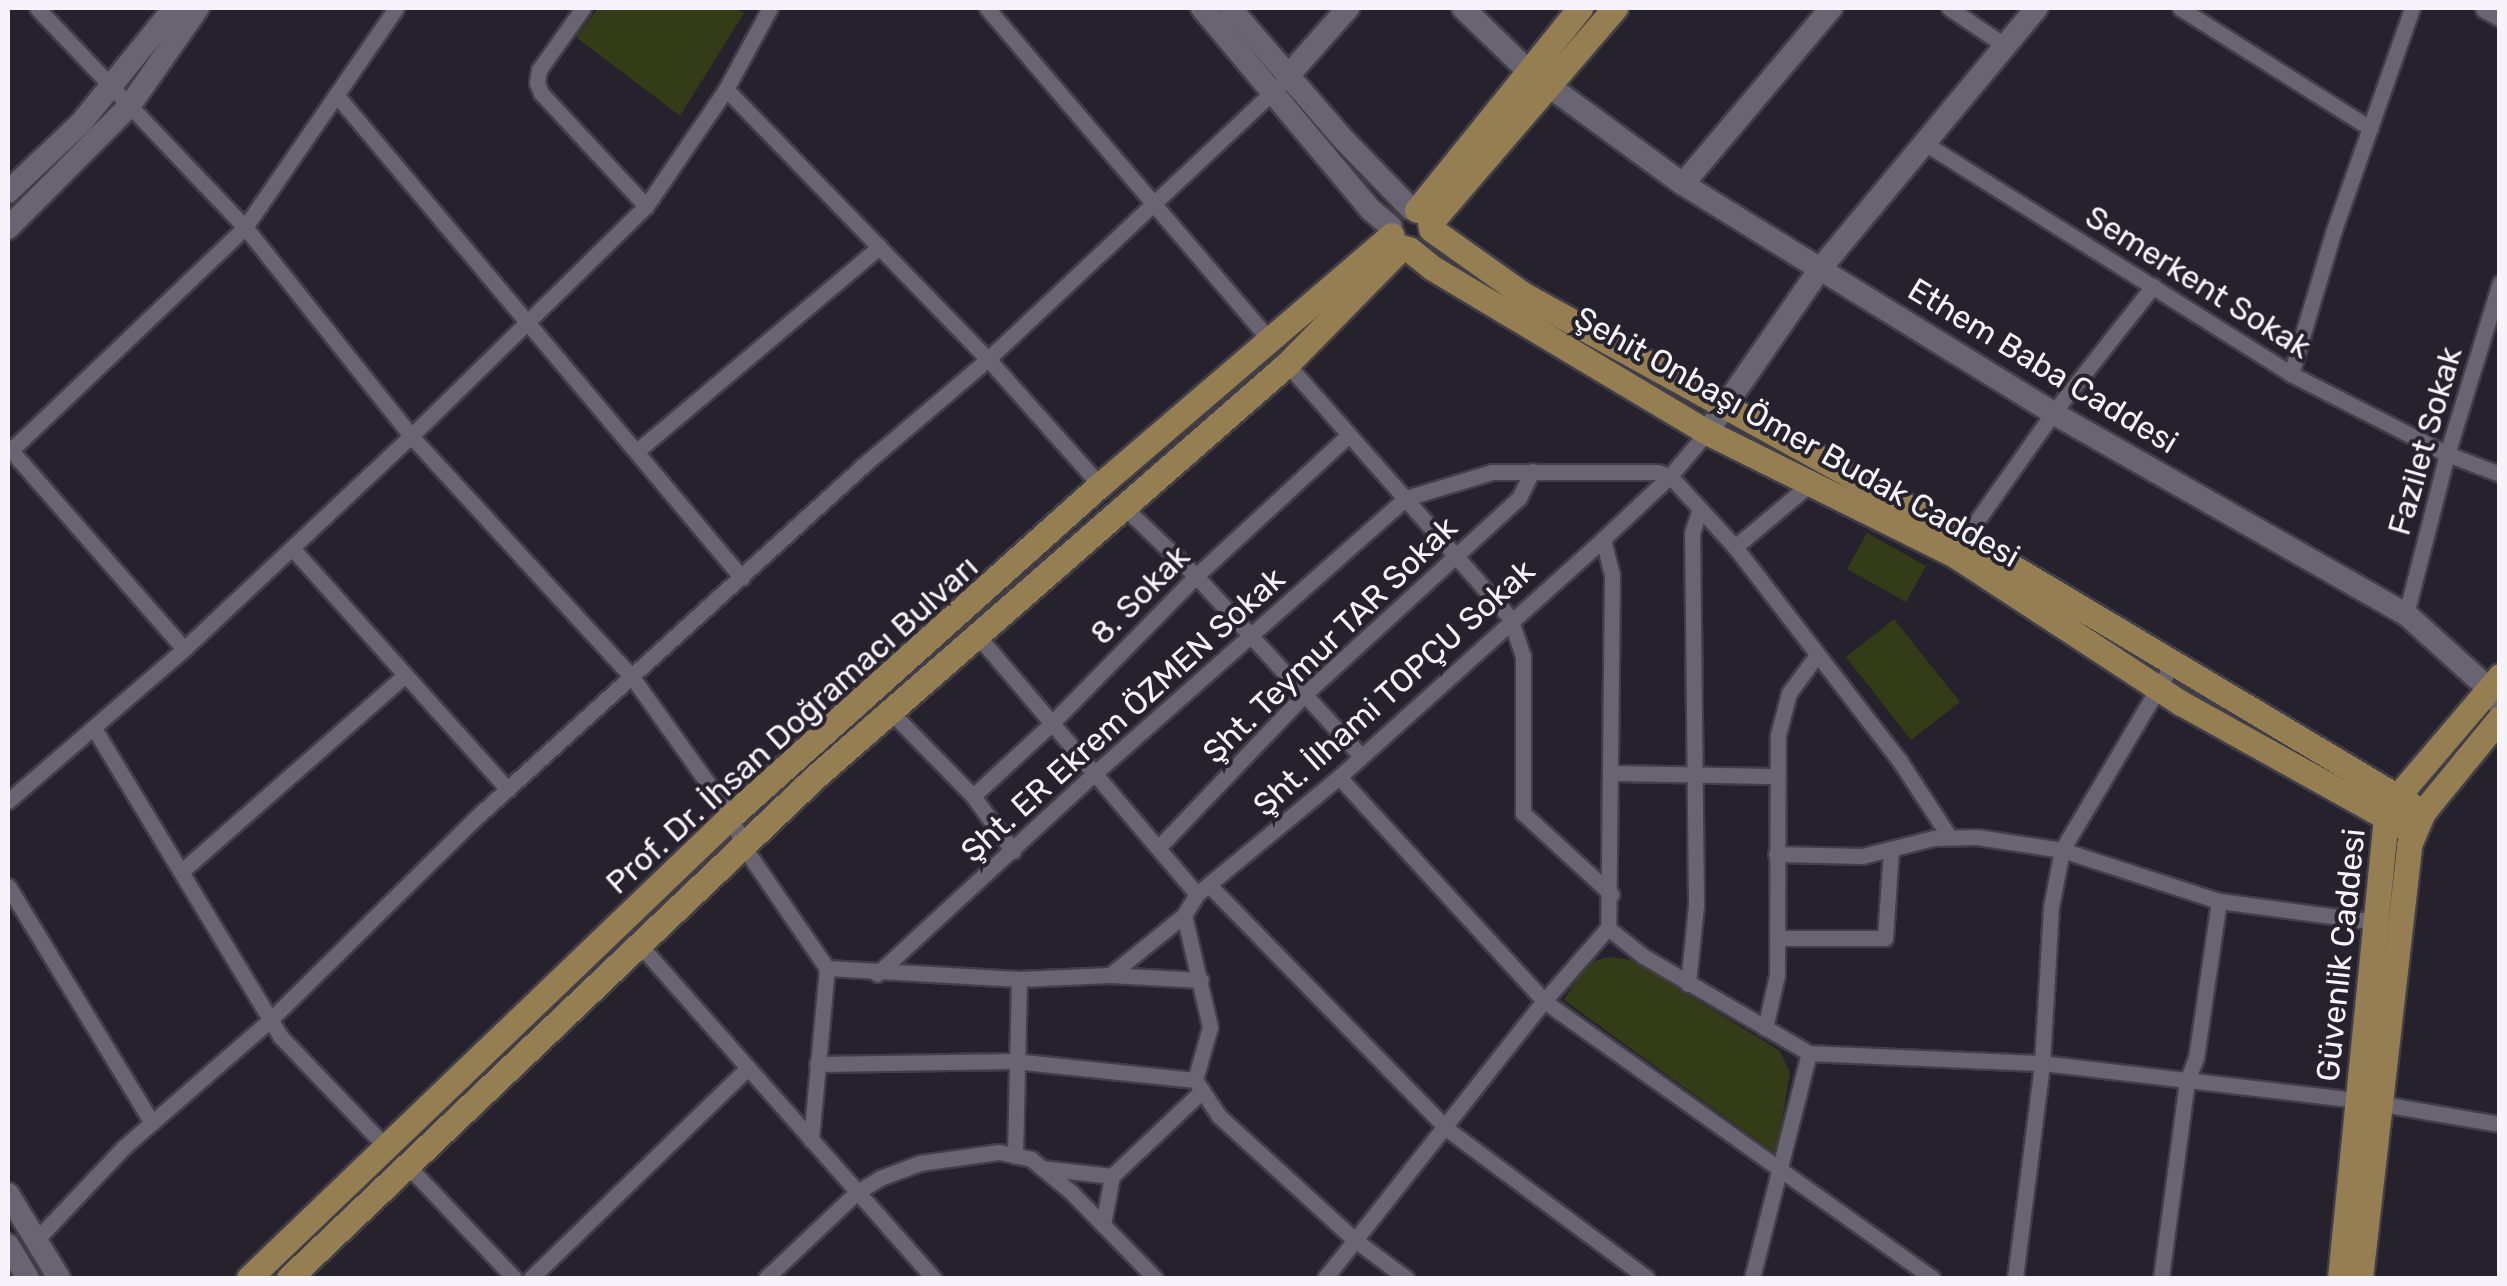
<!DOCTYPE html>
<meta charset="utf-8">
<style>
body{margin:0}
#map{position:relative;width:2507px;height:1286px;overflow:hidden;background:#26222d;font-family:Rubik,sans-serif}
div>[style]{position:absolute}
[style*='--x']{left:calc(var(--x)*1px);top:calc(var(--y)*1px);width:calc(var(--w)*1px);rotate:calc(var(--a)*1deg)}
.green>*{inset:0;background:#343b17}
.roads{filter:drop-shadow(2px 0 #423e47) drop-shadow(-2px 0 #423e47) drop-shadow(0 2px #423e47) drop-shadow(0 -2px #423e47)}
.street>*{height:15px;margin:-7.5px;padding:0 7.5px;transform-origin:7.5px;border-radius:7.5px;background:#686471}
.secondary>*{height:22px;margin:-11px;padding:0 11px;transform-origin:11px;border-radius:11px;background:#686471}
.primary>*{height:25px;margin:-12.5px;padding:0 12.5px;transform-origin:12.5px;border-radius:12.5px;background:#957e52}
span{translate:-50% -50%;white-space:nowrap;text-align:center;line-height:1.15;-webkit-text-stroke:8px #26222d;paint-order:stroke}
.street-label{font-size:32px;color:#f6f3fa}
.frame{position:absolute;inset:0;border:10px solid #f6f3fa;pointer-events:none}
</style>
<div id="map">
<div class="green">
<i style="clip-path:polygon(598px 8px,736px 8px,744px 13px,680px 116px,576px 37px)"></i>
<i style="clip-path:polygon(1867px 533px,1926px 566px,1906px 602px,1847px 569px)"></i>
<i style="clip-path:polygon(1894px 619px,1960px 702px,1911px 740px,1846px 657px)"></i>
<i style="clip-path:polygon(1609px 957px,1632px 960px,1780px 1051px,1790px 1073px,1776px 1154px,1564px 1000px,1587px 963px)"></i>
</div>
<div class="roads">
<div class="street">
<i style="--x:37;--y:8;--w:302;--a:46.5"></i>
<i style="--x:245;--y:227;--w:267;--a:51.5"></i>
<i style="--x:411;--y:436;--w:327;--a:47.5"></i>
<i style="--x:632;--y:677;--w:171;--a:54.5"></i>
<i style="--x:731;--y:816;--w:32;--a:68"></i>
<i style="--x:743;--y:846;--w:148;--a:55.5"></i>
<i style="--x:827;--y:968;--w:192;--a:3.3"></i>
<i style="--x:1019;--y:979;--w:91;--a:-2.5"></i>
<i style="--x:1110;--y:975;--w:91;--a:3.1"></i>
<i style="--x:583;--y:8;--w:76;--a:125.4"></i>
<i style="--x:539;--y:70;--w:13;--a:99"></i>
<i style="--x:537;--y:83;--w:11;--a:68"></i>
<i style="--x:541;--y:93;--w:154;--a:47.1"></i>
<i style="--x:987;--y:8;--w:433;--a:49.6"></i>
<i style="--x:1949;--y:8;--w:66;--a:33.9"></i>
<i style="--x:2180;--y:8;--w:225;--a:32.3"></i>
<i style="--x:726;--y:89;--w:376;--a:45.9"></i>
<i style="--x:988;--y:359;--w:169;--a:48.4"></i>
<i style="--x:338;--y:97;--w:628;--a:49.97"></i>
<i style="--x:1926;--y:144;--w:431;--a:32.2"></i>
<i style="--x:2291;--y:374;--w:175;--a:27.1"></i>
<i style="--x:2447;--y:454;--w:57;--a:20.7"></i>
<i style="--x:1287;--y:364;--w:338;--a:48.7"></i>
<i style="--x:1510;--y:618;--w:40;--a:71.1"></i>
<i style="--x:1523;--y:656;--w:157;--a:90"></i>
<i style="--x:1523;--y:813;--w:120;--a:42.6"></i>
<i style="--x:2291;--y:374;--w:150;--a:-73.4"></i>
<i style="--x:2334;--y:230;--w:235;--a:-70.6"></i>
<i style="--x:8;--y:447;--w:268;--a:48.9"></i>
<i style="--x:637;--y:451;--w:317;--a:-40.1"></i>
<i style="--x:8;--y:453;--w:327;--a:-43.6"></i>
<i style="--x:245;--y:227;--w:266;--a:-55.4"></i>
<i style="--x:1122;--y:505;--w:103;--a:43.8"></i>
<i style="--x:1196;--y:576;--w:244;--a:47.5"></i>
<i style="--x:1603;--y:539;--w:36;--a:76"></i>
<i style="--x:1612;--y:574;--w:354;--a:90.6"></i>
<i style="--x:1961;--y:543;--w:159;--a:-54.7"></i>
<i style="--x:2053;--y:413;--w:162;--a:-51.8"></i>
<i style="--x:1735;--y:547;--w:99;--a:-40.1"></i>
<i style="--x:292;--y:548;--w:324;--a:48.2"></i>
<i style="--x:2406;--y:614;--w:165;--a:-75.6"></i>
<i style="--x:2447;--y:454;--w:179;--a:-72.8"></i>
<i style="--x:978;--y:636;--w:338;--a:49.7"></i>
<i style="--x:889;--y:710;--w:120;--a:45.7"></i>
<i style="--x:973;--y:796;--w:68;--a:54"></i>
<i style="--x:95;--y:730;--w:358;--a:58.8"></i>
<i style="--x:280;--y:1036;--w:152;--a:46.3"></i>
<i style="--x:1612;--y:773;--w:163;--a:1.1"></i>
<i style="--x:1339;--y:777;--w:304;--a:47.5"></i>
<i style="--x:1544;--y:1001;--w:477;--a:35.5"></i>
<i style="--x:973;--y:796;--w:108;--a:-42.7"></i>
<i style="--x:1052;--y:723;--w:206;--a:-45.6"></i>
<i style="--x:1196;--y:576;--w:208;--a:-42.7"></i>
<i style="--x:8;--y:801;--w:233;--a:-40.8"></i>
<i style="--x:184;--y:649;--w:311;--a:-43.2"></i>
<i style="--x:411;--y:436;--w:329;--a:-44.4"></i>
<i style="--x:646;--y:206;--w:142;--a:-55.6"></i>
<i style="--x:726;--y:89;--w:92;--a:-61.5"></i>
<i style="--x:1160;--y:846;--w:210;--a:-46.4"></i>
<i style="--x:1305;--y:694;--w:290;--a:-42.5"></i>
<i style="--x:1519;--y:498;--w:30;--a:-64"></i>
<i style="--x:1776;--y:854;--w:86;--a:1.3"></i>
<i style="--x:1862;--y:856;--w:74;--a:-14"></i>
<i style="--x:1934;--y:838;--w:43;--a:-1.3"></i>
<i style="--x:1977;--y:837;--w:86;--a:8.7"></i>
<i style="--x:2062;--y:850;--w:165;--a:18"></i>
<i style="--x:2219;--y:901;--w:158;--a:7.6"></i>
<i style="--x:183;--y:870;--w:295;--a:-41.3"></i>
<i style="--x:8;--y:886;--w:277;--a:58.7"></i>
<i style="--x:1210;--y:886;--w:339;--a:45.7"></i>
<i style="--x:1447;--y:1129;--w:249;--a:36.7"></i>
<i style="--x:1184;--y:915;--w:115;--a:76.9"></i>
<i style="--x:1210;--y:1027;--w:55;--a:105.8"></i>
<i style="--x:1195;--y:1080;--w:43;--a:56.3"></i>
<i style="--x:1219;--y:1116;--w:184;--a:42.4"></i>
<i style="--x:1355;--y:1240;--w:64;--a:36.7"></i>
<i style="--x:1608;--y:928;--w:45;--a:38.7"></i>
<i style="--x:1643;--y:956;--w:192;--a:30.3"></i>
<i style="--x:1809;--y:1053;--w:233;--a:2.5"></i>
<i style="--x:2042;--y:1063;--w:319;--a:6.7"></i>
<i style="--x:2359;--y:1100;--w:143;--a:9.7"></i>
<i style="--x:1777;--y:938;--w:108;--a:0"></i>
<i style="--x:1885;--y:938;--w:87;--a:-86.1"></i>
<i style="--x:639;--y:944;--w:445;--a:48.6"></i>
<i style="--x:877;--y:974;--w:295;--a:-42.7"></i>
<i style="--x:1094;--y:774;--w:417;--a:-41.5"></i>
<i style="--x:1406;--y:498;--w:90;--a:-16.8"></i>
<i style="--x:1492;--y:472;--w:165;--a:0"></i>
<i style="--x:1657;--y:472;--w:14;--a:17"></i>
<i style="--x:1670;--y:476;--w:96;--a:47.5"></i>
<i style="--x:1735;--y:547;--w:269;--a:52.4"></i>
<i style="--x:1899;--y:760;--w:91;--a:56.7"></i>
<i style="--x:1110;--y:975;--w:95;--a:-39"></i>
<i style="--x:1184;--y:915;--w:25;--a:-58"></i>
<i style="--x:1197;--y:894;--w:184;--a:-39.5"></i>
<i style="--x:1339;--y:777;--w:355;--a:-42"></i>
<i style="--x:1603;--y:539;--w:92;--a:-43.2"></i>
<i style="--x:1670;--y:476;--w:57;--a:-49.9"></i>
<i style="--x:1688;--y:984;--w:79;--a:-84.2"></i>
<i style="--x:1696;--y:905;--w:372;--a:-90.6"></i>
<i style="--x:1692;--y:533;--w:26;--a:-72"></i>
<i style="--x:1765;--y:1028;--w:54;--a:-77.2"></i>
<i style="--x:1777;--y:975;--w:240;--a:-89.8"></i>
<i style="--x:1778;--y:735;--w:43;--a:-75.3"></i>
<i style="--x:1789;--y:693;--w:47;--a:-53.6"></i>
<i style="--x:817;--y:1064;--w:197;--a:-0.9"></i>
<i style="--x:1014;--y:1061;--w:182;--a:6"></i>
<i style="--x:811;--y:1140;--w:173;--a:-84.7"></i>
<i style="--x:1015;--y:1156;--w:177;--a:-88.7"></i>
<i style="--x:406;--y:1164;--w:157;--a:46.5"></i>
<i style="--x:1042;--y:1168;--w:70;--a:6.5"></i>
<i style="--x:1112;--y:1176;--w:50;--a:100.4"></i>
<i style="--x:1112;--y:1176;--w:124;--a:-43.4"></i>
<i style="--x:36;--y:1240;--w:128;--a:-46.6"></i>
<i style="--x:124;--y:1147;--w:192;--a:-41"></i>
<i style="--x:269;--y:1021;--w:296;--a:-44.5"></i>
<i style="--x:480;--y:814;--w:523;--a:-42.29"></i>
<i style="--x:867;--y:462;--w:159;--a:-40.4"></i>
<i style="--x:988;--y:359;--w:398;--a:-43.2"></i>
<i style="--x:531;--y:1278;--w:302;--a:-44.1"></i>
<i style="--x:766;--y:1278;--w:125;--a:-43.4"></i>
<i style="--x:857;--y:1192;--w:27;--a:-31"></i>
<i style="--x:880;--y:1178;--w:43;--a:-20.6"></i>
<i style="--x:920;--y:1163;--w:80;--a:-7.9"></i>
<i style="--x:999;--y:1152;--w:33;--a:12"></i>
<i style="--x:1031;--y:1159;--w:52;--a:39.5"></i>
<i style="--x:1071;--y:1192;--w:120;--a:45.7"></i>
<i style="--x:1325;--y:1278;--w:353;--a:-51.7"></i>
<i style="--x:1544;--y:1001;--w:97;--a:-48.8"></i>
<i style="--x:1752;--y:1278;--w:232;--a:-75.8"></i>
<i style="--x:2015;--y:1278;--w:217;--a:-82.8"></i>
<i style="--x:2042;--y:1063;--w:156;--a:-86.7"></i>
<i style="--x:2051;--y:907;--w:58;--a:-79.1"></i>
<i style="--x:2062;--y:850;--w:220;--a:-59.3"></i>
<i style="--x:2161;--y:1278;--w:199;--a:-82.5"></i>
<i style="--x:2187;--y:1081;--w:25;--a:-69"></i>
<i style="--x:2196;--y:1058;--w:159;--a:-81.7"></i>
</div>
<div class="secondary">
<i style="--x:1202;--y:8;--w:263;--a:50.1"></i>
<i style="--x:1371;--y:210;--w:26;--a:40"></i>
<i style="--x:1230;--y:8;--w:174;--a:49.2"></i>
<i style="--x:1344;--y:140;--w:96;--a:45.8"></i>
<i style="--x:1463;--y:8;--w:89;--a:44.1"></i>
<i style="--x:2487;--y:8;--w:15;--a:28"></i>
<i style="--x:1287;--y:77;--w:92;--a:-48.5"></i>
<i style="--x:1549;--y:86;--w:166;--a:36.2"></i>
<i style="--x:1683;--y:184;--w:161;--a:31.8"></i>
<i style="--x:1820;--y:269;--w:274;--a:31.7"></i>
<i style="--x:2053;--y:413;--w:406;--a:29.7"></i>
<i style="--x:2406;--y:614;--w:110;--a:42.1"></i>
<i style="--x:2488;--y:688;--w:21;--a:55"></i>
<i style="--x:1683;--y:184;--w:230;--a:-49.9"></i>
<i style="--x:8;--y:192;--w:100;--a:-43.4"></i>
<i style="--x:81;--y:123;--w:148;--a:-51"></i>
<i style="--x:8;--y:228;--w:173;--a:-45.2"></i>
<i style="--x:130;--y:105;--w:118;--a:-55"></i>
<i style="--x:1707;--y:432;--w:198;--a:-55.3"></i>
<i style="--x:1820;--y:269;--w:339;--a:-50.3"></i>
<i style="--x:8;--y:1194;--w:98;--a:58.7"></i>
<i style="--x:8;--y:1245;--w:39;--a:59"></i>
</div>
<div class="primary">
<i style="--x:1417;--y:210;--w:260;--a:-51.1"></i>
<i style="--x:1430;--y:223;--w:284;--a:-49.3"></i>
<i style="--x:1431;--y:229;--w:114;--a:35.4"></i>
<i style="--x:1524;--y:295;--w:503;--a:28.91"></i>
<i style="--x:1964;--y:538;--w:535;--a:30.84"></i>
<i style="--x:1409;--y:249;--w:28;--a:39"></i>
<i style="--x:1431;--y:267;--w:322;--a:30.9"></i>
<i style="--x:1707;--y:432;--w:275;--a:26.4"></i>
<i style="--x:1953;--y:554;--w:272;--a:33.2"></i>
<i style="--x:2181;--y:703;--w:265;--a:29.1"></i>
<i style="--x:249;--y:1278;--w:668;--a:-43.79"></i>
<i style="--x:731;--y:816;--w:496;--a:-41.9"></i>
<i style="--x:1100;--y:485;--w:384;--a:-40.6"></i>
<i style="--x:289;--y:1278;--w:725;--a:-43.6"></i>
<i style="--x:814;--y:778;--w:629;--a:-41.19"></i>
<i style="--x:1287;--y:364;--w:164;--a:-45.5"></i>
<i style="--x:2340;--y:1278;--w:460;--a:-84.3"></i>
<i style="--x:2386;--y:820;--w:25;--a:-64"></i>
<i style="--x:2397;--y:797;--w:159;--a:-49.6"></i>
<i style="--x:2360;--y:1278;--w:436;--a:-83.5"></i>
<i style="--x:2409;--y:845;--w:36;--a:-67"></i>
<i style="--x:2423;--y:812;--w:122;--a:-50.7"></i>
</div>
</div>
<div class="street-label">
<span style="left:2198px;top:282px;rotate:32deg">Semerkent Sokak</span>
<span style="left:2043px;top:366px;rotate:31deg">Ethem Baba Caddesi</span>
<span style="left:1797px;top:437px;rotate:29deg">Şehit Onbaşı Ömer Budak Caddesi</span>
<span style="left:2425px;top:441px;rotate:-74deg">Fazilet Sokak</span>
<span style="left:1140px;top:595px;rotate:-45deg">8. Sokak</span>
<span style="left:1330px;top:640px;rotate:-44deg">Şht. Teymur TAR Sokak</span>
<span style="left:1394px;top:688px;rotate:-42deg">Şht. İlhami TOPÇU Sokak</span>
<span style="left:1123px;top:715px;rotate:-42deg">Şht. ER Ekrem ÖZMEN Sokak</span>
<span style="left:792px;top:725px;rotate:-42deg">Prof. Dr. İhsan Doğramacı Bulvarı</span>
<span style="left:2341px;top:955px;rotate:-84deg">Güvenlik Caddesi</span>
</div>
<div class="frame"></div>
</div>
